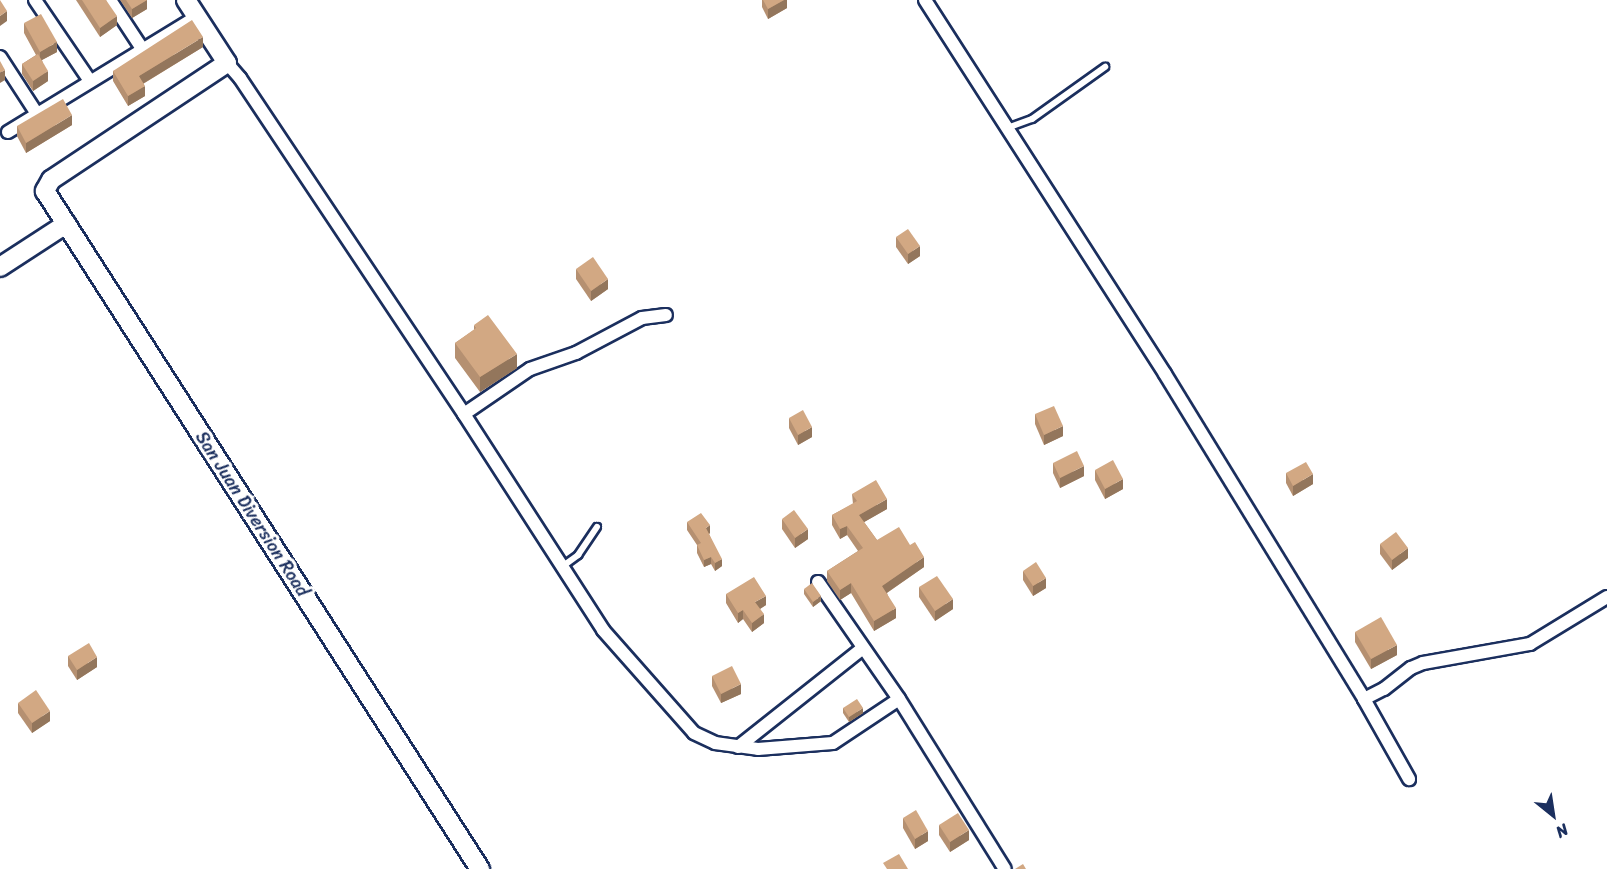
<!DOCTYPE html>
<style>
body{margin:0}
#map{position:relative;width:1607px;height:869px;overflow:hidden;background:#fff;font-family:Sriracha,sans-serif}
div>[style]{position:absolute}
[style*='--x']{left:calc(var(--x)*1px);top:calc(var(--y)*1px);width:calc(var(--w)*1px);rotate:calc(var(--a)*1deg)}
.roads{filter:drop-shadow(2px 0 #1b2f5e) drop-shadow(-2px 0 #1b2f5e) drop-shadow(0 2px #1b2f5e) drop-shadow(0 -2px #1b2f5e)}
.lane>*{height:6px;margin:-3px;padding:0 3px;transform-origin:3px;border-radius:3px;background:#fff}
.street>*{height:12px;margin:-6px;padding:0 6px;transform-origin:6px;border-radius:6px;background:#fff}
.secondary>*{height:18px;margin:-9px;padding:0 9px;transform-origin:9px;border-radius:9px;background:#fff}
.wall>*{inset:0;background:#b59071}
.shaded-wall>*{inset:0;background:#93765c}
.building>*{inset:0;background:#d2a883}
span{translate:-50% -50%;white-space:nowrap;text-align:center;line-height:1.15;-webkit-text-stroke:6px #fff;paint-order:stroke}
.street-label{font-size:18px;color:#1b2f5e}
.north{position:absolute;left:1523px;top:785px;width:60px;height:60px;-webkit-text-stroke:4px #fff;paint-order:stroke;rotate:150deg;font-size:16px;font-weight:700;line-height:24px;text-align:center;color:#1b2f5e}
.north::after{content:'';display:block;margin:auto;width:21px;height:27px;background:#1b2f5e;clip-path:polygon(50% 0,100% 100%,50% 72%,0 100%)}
</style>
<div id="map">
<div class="roads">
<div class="lane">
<i style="--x:1007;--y:128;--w:27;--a:-20"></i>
<i style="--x:1032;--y:119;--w:90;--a:-35.5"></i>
<i style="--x:563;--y:566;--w:19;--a:-36"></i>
<i style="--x:578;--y:555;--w:34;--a:-56"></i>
</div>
<div class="street">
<i style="--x:35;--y:0;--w:98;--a:55.8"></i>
<i style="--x:110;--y:0;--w:60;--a:56.6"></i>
<i style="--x:925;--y:0;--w:444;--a:57.3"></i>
<i style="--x:1165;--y:374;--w:381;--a:58.5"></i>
<i style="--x:1364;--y:699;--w:92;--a:60.6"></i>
<i style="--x:0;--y:57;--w:68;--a:57"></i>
<i style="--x:227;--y:63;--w:20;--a:49"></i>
<i style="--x:240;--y:78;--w:404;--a:56.3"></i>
<i style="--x:464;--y:414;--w:257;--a:57.2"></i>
<i style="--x:603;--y:630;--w:137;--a:48.5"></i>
<i style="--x:694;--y:733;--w:23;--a:25"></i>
<i style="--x:715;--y:743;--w:43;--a:7.9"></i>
<i style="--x:758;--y:749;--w:75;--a:-4.6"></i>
<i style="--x:833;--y:743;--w:79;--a:-33.7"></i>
<i style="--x:8;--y:132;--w:217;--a:-31.4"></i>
<i style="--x:464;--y:414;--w:80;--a:-34.3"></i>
<i style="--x:530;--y:369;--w:49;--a:-19.2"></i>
<i style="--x:576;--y:353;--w:75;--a:-27.9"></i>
<i style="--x:642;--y:318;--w:24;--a:-7"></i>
<i style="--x:818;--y:582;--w:142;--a:55.3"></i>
<i style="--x:899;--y:699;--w:200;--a:58.1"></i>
<i style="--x:1364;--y:699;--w:22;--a:-27"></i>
<i style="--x:1384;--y:689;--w:34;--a:-38"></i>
<i style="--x:1411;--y:668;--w:13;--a:-23"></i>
<i style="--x:1423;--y:663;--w:109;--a:-10.1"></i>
<i style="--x:1530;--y:644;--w:90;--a:-31.4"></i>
<i style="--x:738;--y:747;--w:159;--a:-38.4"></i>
</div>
<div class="secondary">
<i style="--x:186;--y:0;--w:75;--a:56.9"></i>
<i style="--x:227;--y:63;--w:211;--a:146.4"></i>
<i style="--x:51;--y:180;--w:13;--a:119"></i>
<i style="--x:45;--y:191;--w:806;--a:57.32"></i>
<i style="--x:0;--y:267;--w:79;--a:-33.1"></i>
</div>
</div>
<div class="wall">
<i style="clip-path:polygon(76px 0,106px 0,117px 25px,100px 37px)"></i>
<i style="clip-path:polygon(120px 0,147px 0,147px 9px,132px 18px)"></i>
<i style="clip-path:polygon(762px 0,787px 0,787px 8px,768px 19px,762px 7px)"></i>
<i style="clip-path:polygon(24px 23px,57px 52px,42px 60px,48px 81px,33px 91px,22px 74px,22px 64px,36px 55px,24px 33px)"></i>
<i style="clip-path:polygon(203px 47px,143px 84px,145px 96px,128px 106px,113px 81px,113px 71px)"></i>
<i style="clip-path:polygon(72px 125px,26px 153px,17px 136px,17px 126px)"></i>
<i style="clip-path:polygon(896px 237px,920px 256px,908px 264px,896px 247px)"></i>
<i style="clip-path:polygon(576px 269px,608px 289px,591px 301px,576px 279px)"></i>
<i style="clip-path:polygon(474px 325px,517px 368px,480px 392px,455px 358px,455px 343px,474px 330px)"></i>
<i style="clip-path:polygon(1035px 414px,1063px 436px,1044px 445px,1035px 424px)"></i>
<i style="clip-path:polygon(789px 418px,812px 437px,798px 445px,789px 428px)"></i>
<i style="clip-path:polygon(1053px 463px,1084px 476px,1060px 488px,1053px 473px)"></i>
<i style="clip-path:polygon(1095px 470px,1123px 489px,1105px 499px,1095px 480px)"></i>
<i style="clip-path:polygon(1286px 473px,1313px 484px,1293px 496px,1286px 483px)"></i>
<i style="clip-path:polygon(852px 494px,887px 509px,864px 522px,877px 540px,924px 567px,887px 593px,896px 618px,874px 631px,851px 593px,840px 600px,827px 581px,827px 571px,858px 551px,847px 535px,840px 539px,832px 525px,832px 515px,853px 504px)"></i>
<i style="clip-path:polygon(782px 519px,808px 539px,795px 548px,782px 529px)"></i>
<i style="clip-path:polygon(687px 522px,710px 533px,709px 534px,722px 566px,715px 571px,711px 564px,704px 567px,697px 553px,697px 545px,687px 530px)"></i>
<i style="clip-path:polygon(1380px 544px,1408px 558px,1392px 570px,1380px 554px)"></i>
<i style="clip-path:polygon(1023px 571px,1046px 588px,1033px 596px,1023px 580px)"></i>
<i style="clip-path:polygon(919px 587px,953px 609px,935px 621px,919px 597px)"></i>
<i style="clip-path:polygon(804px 589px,821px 601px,813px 607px,804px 594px)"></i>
<i style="clip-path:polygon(726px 594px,766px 605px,760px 609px,764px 623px,752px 632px,743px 619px,738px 623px,726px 603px)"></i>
<i style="clip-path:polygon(1355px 632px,1397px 655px,1371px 669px,1355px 642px)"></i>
<i style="clip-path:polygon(68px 656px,97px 667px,77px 680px,68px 666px)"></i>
<i style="clip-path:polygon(712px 676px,741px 694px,721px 703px,712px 686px)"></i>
<i style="clip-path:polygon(18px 703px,50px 721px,32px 733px,18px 713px)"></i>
<i style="clip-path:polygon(843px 708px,863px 713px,849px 722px,843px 713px)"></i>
<i style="clip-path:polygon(903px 818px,928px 841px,915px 849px,903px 828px)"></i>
<i style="clip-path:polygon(939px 825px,969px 840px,950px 852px,939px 835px)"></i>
</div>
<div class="shaded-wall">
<i style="clip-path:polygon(147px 0,147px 9px,132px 18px,132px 9px)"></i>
<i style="clip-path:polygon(784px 0,787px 0,787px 8px,768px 19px,768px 9px)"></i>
<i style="clip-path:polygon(7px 11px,7px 21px,0 26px,0 16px)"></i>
<i style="clip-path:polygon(117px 16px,117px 25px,100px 37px,100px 28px)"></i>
<i style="clip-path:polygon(203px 37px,203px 47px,139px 86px,139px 76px)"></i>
<i style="clip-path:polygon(57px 42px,57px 52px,40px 61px,40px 52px)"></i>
<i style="clip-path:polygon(5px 70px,5px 80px,0 83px,0 73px)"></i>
<i style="clip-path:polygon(48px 71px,48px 81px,33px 91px,33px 81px)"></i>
<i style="clip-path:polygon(145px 86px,145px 96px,128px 106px,128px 96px)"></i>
<i style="clip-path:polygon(72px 115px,72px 125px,26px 153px,26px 143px)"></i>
<i style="clip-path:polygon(920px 246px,920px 256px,908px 264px,908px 254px)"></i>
<i style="clip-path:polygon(608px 279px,608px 289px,591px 301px,591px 291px)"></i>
<i style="clip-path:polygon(517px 354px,517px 368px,480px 392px,480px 377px)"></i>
<i style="clip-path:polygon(1063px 426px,1063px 436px,1044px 445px,1044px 435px)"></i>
<i style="clip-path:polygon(812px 427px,812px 437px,798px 445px,798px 435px)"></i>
<i style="clip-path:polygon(1084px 466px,1084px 476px,1060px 488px,1060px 478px)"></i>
<i style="clip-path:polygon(1313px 474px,1313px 484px,1293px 496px,1293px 486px)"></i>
<i style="clip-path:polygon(1123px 479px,1123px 489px,1105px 499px,1105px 489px)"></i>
<i style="clip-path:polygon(887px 499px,887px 509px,859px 525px,859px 515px)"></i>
<i style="clip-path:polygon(710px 525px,710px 533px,706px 536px,706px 528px)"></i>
<i style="clip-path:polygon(847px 526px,847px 535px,840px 539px,840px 529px)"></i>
<i style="clip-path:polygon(808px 529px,808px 539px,795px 548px,795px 538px)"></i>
<i style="clip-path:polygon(1408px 548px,1408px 558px,1392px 570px,1392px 560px)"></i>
<i style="clip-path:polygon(711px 557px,711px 564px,704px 567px,704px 560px)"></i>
<i style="clip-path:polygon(924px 557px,924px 567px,882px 596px,882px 586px)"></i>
<i style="clip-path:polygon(722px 559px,722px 566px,715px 571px,715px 563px)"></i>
<i style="clip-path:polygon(1046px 578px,1046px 588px,1033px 596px,1033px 586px)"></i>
<i style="clip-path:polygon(851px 583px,851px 593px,840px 600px,840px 590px)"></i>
<i style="clip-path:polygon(766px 596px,766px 605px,755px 612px,755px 602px)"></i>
<i style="clip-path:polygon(821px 596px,821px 601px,813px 607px,813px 602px)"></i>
<i style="clip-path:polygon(953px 599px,953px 609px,935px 621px,935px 611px)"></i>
<i style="clip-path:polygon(896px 608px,896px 618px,874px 631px,874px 621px)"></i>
<i style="clip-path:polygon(743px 610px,743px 619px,738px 623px,738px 613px)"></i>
<i style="clip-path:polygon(764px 614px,764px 623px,752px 632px,752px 623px)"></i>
<i style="clip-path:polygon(1397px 645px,1397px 655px,1371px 669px,1371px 659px)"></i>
<i style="clip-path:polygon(97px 657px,97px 667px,77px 680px,77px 670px)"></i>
<i style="clip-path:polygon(741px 684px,741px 694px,721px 703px,721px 694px)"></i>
<i style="clip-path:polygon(863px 708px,863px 713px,849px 722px,849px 717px)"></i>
<i style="clip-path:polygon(50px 711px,50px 721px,32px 733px,32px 723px)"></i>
<i style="clip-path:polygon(969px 830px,969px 840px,950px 852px,950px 842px)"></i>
<i style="clip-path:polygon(928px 831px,928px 841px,915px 849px,915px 839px)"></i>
</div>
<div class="building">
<i style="clip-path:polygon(0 0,7px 11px,0 16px)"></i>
<i style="clip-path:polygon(82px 0,106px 0,117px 16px,100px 28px)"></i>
<i style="clip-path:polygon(126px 0,147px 0,132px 9px)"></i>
<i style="clip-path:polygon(763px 0,784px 0,768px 9px)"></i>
<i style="clip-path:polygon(41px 14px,57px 42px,40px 52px,24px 23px)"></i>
<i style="clip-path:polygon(192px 20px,203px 37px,139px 76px,145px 86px,128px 96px,113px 71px)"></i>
<i style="clip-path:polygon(38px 54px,48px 71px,33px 81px,22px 64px)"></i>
<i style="clip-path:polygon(0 61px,5px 70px,0 73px)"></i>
<i style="clip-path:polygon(63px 99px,72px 115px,26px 143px,17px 126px)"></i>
<i style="clip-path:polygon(908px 229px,920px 246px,908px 254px,896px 237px)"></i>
<i style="clip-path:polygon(593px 257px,608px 279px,591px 291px,576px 269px)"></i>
<i style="clip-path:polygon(488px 315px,517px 354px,480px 377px,455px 343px,476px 328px,474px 325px)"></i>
<i style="clip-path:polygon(1054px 406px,1063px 426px,1044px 435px,1035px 414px)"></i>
<i style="clip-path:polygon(803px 410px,812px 427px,798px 435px,789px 418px)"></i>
<i style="clip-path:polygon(1077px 451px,1084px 466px,1060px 478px,1053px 463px)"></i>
<i style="clip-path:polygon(1113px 460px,1123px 479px,1105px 489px,1095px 470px)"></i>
<i style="clip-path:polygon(1306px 462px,1313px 474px,1293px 486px,1286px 473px)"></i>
<i style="clip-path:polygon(876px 480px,887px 499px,859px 515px,877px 540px,899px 527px,910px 545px,915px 542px,924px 557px,882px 586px,896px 608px,874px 621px,851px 583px,840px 590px,827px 571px,863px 548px,847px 526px,840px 529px,832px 515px,857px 501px,852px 494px)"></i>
<i style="clip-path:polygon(794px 510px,808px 529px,795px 538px,782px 519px)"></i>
<i style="clip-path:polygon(701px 513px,710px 525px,706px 528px,722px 559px,715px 563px,711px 557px,704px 560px,697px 545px,701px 543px,687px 522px)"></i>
<i style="clip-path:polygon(1396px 532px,1408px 548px,1392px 560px,1380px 544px)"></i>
<i style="clip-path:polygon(1036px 562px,1046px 578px,1033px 586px,1023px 571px)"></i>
<i style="clip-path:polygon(937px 576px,953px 599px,935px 611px,919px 587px)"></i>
<i style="clip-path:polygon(754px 577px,766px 596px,755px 602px,764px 614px,752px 623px,743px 610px,738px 613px,726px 594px)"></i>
<i style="clip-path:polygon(812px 583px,821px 596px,813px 602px,804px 589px)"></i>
<i style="clip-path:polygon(1381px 617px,1397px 645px,1371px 659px,1355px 632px)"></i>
<i style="clip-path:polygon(89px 643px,97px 657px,77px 670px,68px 656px)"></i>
<i style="clip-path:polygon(732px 666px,741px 684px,721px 694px,712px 676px)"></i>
<i style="clip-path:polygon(36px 690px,50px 711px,32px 723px,18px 703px)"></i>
<i style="clip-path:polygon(857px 699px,863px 708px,849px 717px,843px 708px)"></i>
<i style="clip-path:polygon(916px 810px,928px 831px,915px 839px,903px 818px)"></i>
<i style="clip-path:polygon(958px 813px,969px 830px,950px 842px,939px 825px)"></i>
<i style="clip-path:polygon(899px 854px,908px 869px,887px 869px,883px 863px)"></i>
<i style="clip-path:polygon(1023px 864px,1026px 869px,1015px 869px)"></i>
</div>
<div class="street-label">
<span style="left:252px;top:514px;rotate:57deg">San Juan Diversion Road</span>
</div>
<div class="north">N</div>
</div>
